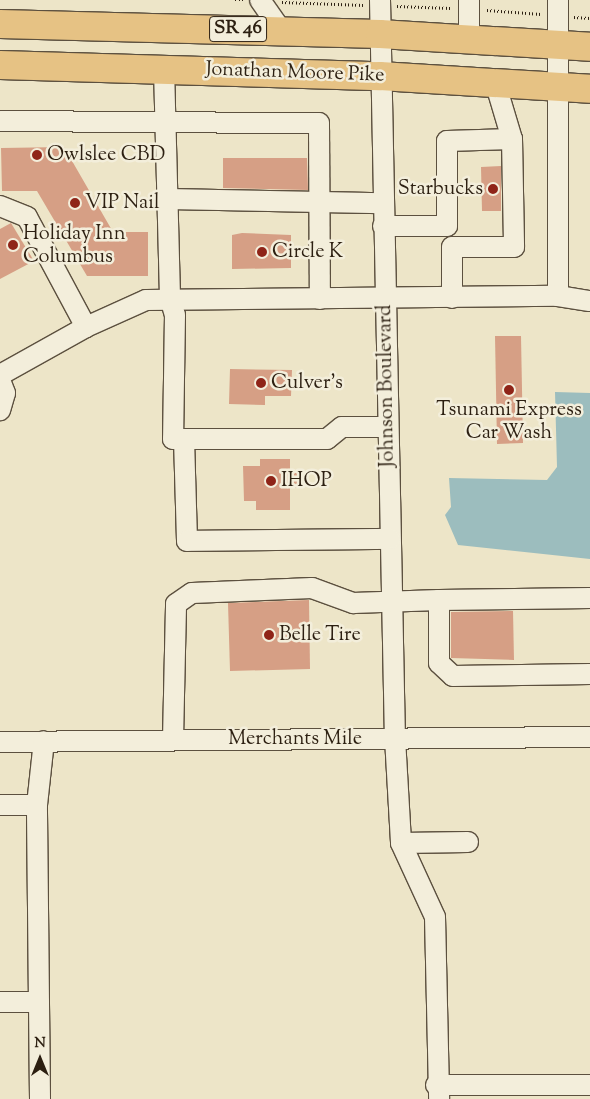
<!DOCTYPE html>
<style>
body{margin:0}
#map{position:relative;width:590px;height:1099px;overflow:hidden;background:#ede5c8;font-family:"Sorts Mill Goudy",serif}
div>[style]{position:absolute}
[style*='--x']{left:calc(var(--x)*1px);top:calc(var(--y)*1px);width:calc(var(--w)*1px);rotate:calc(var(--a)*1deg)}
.water>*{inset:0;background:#9cbdbe}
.building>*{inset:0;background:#d69f85}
.path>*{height:2.5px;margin-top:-1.25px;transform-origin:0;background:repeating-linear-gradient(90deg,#2c1f11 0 1px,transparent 0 3.5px)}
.roads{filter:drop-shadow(1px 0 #5c503f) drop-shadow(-1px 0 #5c503f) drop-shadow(0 1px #5c503f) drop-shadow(0 -1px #5c503f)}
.minor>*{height:20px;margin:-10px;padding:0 10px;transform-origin:10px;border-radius:10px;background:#f3eedb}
.highway>*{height:28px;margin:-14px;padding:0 14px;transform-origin:14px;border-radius:14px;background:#e6c284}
.dots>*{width:14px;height:14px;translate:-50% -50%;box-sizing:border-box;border:2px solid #f3eedb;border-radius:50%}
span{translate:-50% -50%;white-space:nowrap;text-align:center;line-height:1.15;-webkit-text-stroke:5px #f3eedb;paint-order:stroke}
.shield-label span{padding:1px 4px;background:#f3eedb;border:1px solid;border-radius:4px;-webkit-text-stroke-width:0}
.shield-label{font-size:19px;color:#2c1f11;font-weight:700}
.street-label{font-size:20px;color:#2c1f11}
.poi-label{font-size:20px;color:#2c1f11}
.left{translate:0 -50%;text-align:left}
.right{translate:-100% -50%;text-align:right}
.north{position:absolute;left:15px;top:1034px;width:50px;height:50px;-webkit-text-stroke:4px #f3eedb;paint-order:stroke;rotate:0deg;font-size:14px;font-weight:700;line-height:20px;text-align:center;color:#2c1f11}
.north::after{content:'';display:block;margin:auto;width:18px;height:22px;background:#2c1f11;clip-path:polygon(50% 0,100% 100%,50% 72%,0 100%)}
</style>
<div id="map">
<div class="water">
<i style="clip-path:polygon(555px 392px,590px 393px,590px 559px,458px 545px,445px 515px,451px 507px,449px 478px,547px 480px,557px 467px)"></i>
</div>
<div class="building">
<i style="clip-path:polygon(64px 147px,113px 232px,148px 232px,148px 276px,87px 276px,37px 191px,2px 191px,1px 148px)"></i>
<i style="clip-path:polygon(223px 158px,307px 158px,308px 190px,223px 188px)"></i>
<i style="clip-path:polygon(501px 166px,501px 211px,482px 211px,481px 167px)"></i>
<i style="clip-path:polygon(11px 223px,34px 261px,0 279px,0 229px)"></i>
<i style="clip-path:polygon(242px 233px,291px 235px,291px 268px,232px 269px,232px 235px)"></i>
<i style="clip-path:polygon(495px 336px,521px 336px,523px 443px,497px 444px)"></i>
<i style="clip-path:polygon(230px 369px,292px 370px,291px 396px,265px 396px,265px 405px,229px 404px)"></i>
<i style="clip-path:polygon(260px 459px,290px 459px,290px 473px,299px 473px,299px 488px,290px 488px,290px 510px,256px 510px,256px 501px,244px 501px,243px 466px,260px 466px)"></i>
<i style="clip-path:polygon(309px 600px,310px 669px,230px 671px,228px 603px)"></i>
<i style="clip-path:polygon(513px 611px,514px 660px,451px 658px,451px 612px)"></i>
</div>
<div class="path">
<i style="--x:235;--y:0;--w:9;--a:0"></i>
<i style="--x:282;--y:2;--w:82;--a:2.1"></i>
<i style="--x:397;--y:6;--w:54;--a:2.1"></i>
<i style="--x:487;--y:10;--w:54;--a:4.2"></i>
<i style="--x:574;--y:17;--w:16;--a:4"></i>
</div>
<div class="roads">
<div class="minor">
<i style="--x:260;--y:0;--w:37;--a:55"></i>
<i style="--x:380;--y:0;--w:738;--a:88.84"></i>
<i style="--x:395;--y:738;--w:105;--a:86.7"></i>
<i style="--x:401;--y:843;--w:81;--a:65.3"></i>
<i style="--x:435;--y:917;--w:182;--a:88.7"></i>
<i style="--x:469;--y:39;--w:39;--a:-90"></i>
<i style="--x:164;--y:68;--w:230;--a:88.5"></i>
<i style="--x:170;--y:298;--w:18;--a:74"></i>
<i style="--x:175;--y:315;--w:124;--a:90.9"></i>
<i style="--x:173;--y:439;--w:154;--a:0"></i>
<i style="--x:327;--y:439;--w:19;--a:-39"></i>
<i style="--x:342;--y:427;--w:46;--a:0"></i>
<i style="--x:495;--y:82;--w:59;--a:73.4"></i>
<i style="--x:0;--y:121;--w:319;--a:0.4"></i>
<i style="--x:319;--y:123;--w:176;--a:89.7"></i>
<i style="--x:168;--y:199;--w:215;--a:1.1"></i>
<i style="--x:0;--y:206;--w:29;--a:22"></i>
<i style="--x:27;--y:217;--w:125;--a:61.8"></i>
<i style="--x:383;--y:226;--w:64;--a:0"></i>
<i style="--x:447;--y:226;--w:85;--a:-90"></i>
<i style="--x:447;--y:141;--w:65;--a:-1.8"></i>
<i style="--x:512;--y:139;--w:108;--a:88.9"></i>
<i style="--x:514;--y:247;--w:62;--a:180"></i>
<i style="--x:452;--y:247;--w:51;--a:90"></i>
<i style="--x:558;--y:296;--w:296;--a:-90"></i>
<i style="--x:0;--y:375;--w:98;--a:-29.2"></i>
<i style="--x:86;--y:327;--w:66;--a:-24.2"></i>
<i style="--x:146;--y:300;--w:412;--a:-0.6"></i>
<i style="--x:558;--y:296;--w:32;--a:9"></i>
<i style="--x:0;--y:380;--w:14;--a:69"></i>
<i style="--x:5;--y:393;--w:18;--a:106"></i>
<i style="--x:184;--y:439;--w:102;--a:88.3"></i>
<i style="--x:187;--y:541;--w:203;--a:-0.6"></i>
<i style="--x:439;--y:600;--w:151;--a:-0.8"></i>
<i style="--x:173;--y:739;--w:135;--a:-88.7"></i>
<i style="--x:176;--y:604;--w:19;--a:-35"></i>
<i style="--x:192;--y:593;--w:120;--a:-2.4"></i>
<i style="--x:312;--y:588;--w:44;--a:20.1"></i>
<i style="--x:353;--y:603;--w:86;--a:-2"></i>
<i style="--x:439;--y:600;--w:63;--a:90"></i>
<i style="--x:439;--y:663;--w:19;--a:43"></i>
<i style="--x:453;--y:676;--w:137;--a:-0.8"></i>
<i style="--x:0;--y:742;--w:590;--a:-0.49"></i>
<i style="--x:0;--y:805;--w:37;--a:0"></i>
<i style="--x:401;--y:843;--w:67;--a:-0.9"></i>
<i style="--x:0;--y:1002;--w:39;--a:0"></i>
<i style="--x:436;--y:1085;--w:154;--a:0"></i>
<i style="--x:40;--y:1099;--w:294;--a:-90.6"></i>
<i style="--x:37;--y:805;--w:64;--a:-83.8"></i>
</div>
<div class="highway">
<i style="--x:0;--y:24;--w:380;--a:1.5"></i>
<i style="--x:380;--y:34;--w:210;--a:3.5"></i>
<i style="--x:0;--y:65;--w:380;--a:1.7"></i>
<i style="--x:380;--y:76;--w:210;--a:3.5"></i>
</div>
</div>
<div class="dots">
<i style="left:37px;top:155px;background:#8f2418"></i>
<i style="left:493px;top:189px;background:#8f2418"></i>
<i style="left:75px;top:203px;background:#8f2418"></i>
<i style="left:13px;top:245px;background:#8f2418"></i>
<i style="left:262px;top:252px;background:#8f2418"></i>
<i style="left:261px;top:383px;background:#8f2418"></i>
<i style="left:509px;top:390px;background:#8f2418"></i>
<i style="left:271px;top:481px;background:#8f2418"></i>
<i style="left:269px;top:635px;background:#8f2418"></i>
</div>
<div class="shield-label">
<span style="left:238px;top:29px">SR 46</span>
</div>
<div class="street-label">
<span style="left:295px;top:73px;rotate:2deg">Jonathan Moore Pike</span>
<span style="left:387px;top:386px;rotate:-91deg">Johnson Boulevard</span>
<span style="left:295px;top:739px">Merchants Mile</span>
</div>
<div class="poi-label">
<span class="left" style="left:47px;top:155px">Owlslee CBD</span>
<span class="right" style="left:483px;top:189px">Starbucks</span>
<span class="left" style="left:85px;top:203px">VIP Nail</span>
<span class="left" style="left:23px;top:246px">Holiday Inn<br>Columbus</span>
<span class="left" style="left:272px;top:252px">Circle K</span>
<span class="left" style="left:271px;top:383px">Culver's</span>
<span style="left:509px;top:422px">Tsunami Express<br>Car Wash</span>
<span class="left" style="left:281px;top:481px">IHOP</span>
<span class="left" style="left:279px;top:635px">Belle Tire</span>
</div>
<div class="north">N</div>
</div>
